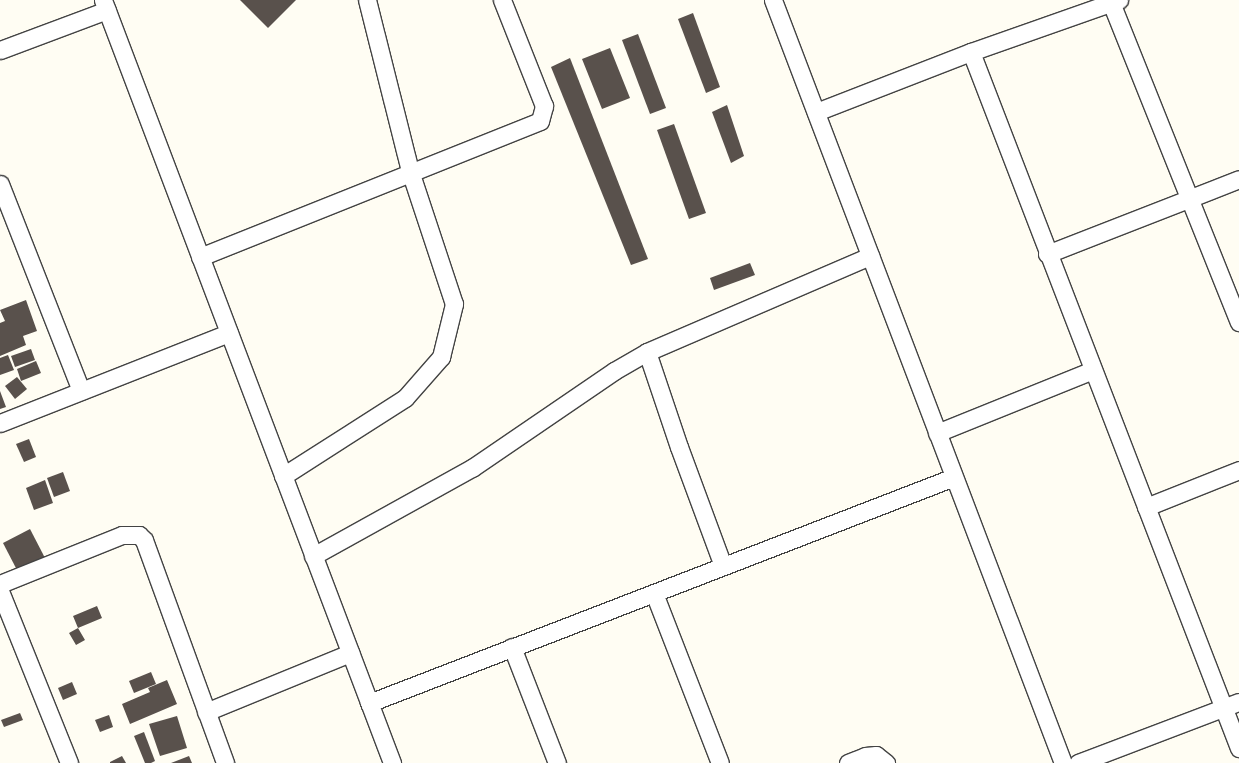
<!DOCTYPE html>
<style>
body{margin:0}
#map{position:relative;width:1239px;height:763px;overflow:hidden;background:#fffdf3;font-family:"Playfair Display",serif}
div>[style]{position:absolute}
[style*='--x']{left:calc(var(--x)*1px);top:calc(var(--y)*1px);width:calc(var(--w)*1px);rotate:calc(var(--a)*1deg)}
.building>*{inset:0;background:#59514c}
.roads{filter:drop-shadow(1px 0 #434343) drop-shadow(-1px 0 #434343) drop-shadow(0 1px #434343) drop-shadow(0 -1px #434343)}
.minor>*{height:17px;margin:-8.5px;padding:0 8.5px;transform-origin:8.5px;border-radius:8.5px;background:#fff}
span{translate:-50% -50%;white-space:nowrap;text-align:center;line-height:1.15;-webkit-text-stroke:4px #fff;paint-order:stroke}
</style>
<div id="map">
<div class="building">
<i style="clip-path:polygon(240px 0,296px 0,268px 28px)"></i>
<i style="clip-path:polygon(693px 13px,720px 87px,706px 93px,678px 19px)"></i>
<i style="clip-path:polygon(638px 34px,666px 108px,650px 114px,622px 40px)"></i>
<i style="clip-path:polygon(610px 48px,630px 98px,602px 109px,582px 59px)"></i>
<i style="clip-path:polygon(570px 58px,648px 259px,631px 265px,551px 67px)"></i>
<i style="clip-path:polygon(727px 105px,744px 156px,731px 163px,712px 112px)"></i>
<i style="clip-path:polygon(674px 124px,706px 213px,689px 219px,657px 130px)"></i>
<i style="clip-path:polygon(750px 263px,755px 275px,714px 290px,710px 278px)"></i>
<i style="clip-path:polygon(26px 300px,37px 331px,23px 336px,26px 345px,0 356px,0 323px,5px 321px,0 310px)"></i>
<i style="clip-path:polygon(31px 349px,35px 360px,15px 367px,11px 356px)"></i>
<i style="clip-path:polygon(8px 355px,14px 370px,0 375px,0 358px)"></i>
<i style="clip-path:polygon(36px 361px,41px 373px,21px 381px,17px 369px)"></i>
<i style="clip-path:polygon(17px 377px,27px 389px,15px 399px,5px 386px)"></i>
<i style="clip-path:polygon(0 391px,6px 407px,0 409px)"></i>
<i style="clip-path:polygon(29px 439px,36px 457px,24px 462px,16px 444px)"></i>
<i style="clip-path:polygon(63px 472px,70px 491px,54px 497px,47px 478px)"></i>
<i style="clip-path:polygon(45px 480px,53px 503px,34px 510px,26px 488px)"></i>
<i style="clip-path:polygon(30px 529px,45px 558px,18px 572px,3px 543px)"></i>
<i style="clip-path:polygon(97px 606px,102px 618px,78px 628px,85px 640px,76px 645px,69px 633px,78px 628px,73px 616px)"></i>
<i style="clip-path:polygon(151px 672px,156px 684px,134px 693px,129px 681px)"></i>
<i style="clip-path:polygon(167px 680px,177px 704px,130px 724px,122px 704px,150px 692px,148px 688px)"></i>
<i style="clip-path:polygon(72px 682px,77px 694px,63px 700px,58px 688px)"></i>
<i style="clip-path:polygon(20px 713px,23px 720px,4px 727px,1px 720px)"></i>
<i style="clip-path:polygon(109px 715px,113px 727px,100px 732px,95px 720px)"></i>
<i style="clip-path:polygon(177px 716px,187px 748px,160px 756px,149px 724px)"></i>
<i style="clip-path:polygon(144px 732px,155px 761px,151px 763px,145px 763px,134px 736px)"></i>
<i style="clip-path:polygon(122px 756px,126px 763px,110px 763px,110px 762px)"></i>
<i style="clip-path:polygon(189px 756px,192px 763px,171px 763px)"></i>
</div>
<div class="roads">
<div class="minor">
<i style="--x:103;--y:0;--w:816;--a:69.25"></i>
<i style="--x:773;--y:0;--w:816;--a:69.19"></i>
<i style="--x:1110;--y:0;--w:347;--a:68.2"></i>
<i style="--x:0;--y:50;--w:114;--a:-20.5"></i>
<i style="--x:971;--y:52;--w:746;--a:68.94"></i>
<i style="--x:816;--y:112;--w:166;--a:-21.2"></i>
<i style="--x:971;--y:52;--w:157;--a:-19.4"></i>
<i style="--x:0;--y:184;--w:222;--a:68.6"></i>
<i style="--x:1047;--y:254;--w:206;--a:-21.3"></i>
<i style="--x:200;--y:257;--w:366;--a:-21.8"></i>
<i style="--x:540;--y:121;--w:16;--a:-75"></i>
<i style="--x:544;--y:106;--w:114;--a:-111.6"></i>
<i style="--x:647;--y:352;--w:100;--a:71.4"></i>
<i style="--x:679;--y:447;--w:127;--a:69.7"></i>
<i style="--x:0;--y:423;--w:246;--a:-21.5"></i>
<i style="--x:937;--y:433;--w:168;--a:-22"></i>
<i style="--x:283;--y:476;--w:145;--a:-32.6"></i>
<i style="--x:405;--y:398;--w:55;--a:-48.7"></i>
<i style="--x:441;--y:357;--w:55;--a:-76.2"></i>
<i style="--x:454;--y:304;--w:140;--a:-108.3"></i>
<i style="--x:410;--y:171;--w:176;--a:-104.1"></i>
<i style="--x:1146;--y:507;--w:100;--a:-21.7"></i>
<i style="--x:313;--y:556;--w:182;--a:-29"></i>
<i style="--x:472;--y:468;--w:172;--a:-34.3"></i>
<i style="--x:614;--y:371;--w:38;--a:-30"></i>
<i style="--x:647;--y:352;--w:243;--a:-23.3"></i>
<i style="--x:0;--y:584;--w:131;--a:-21.9"></i>
<i style="--x:122;--y:535;--w:17;--a:0"></i>
<i style="--x:139;--y:535;--w:7;--a:45"></i>
<i style="--x:144;--y:540;--w:237;--a:70"></i>
<i style="--x:0;--y:591;--w:185;--a:68.1"></i>
<i style="--x:654;--y:593;--w:182;--a:68.8"></i>
<i style="--x:512;--y:647;--w:124;--a:68.8"></i>
<i style="--x:369;--y:703;--w:627;--a:-21.12"></i>
<i style="--x:206;--y:712;--w:156;--a:-22.3"></i>
<i style="--x:848;--y:763;--w:18;--a:-22"></i>
<i style="--x:865;--y:756;--w:11;--a:-5"></i>
<i style="--x:876;--y:755;--w:13;--a:39"></i>
<i style="--x:1078;--y:763;--w:172;--a:-20.8"></i>
</div>
</div>
</div>
